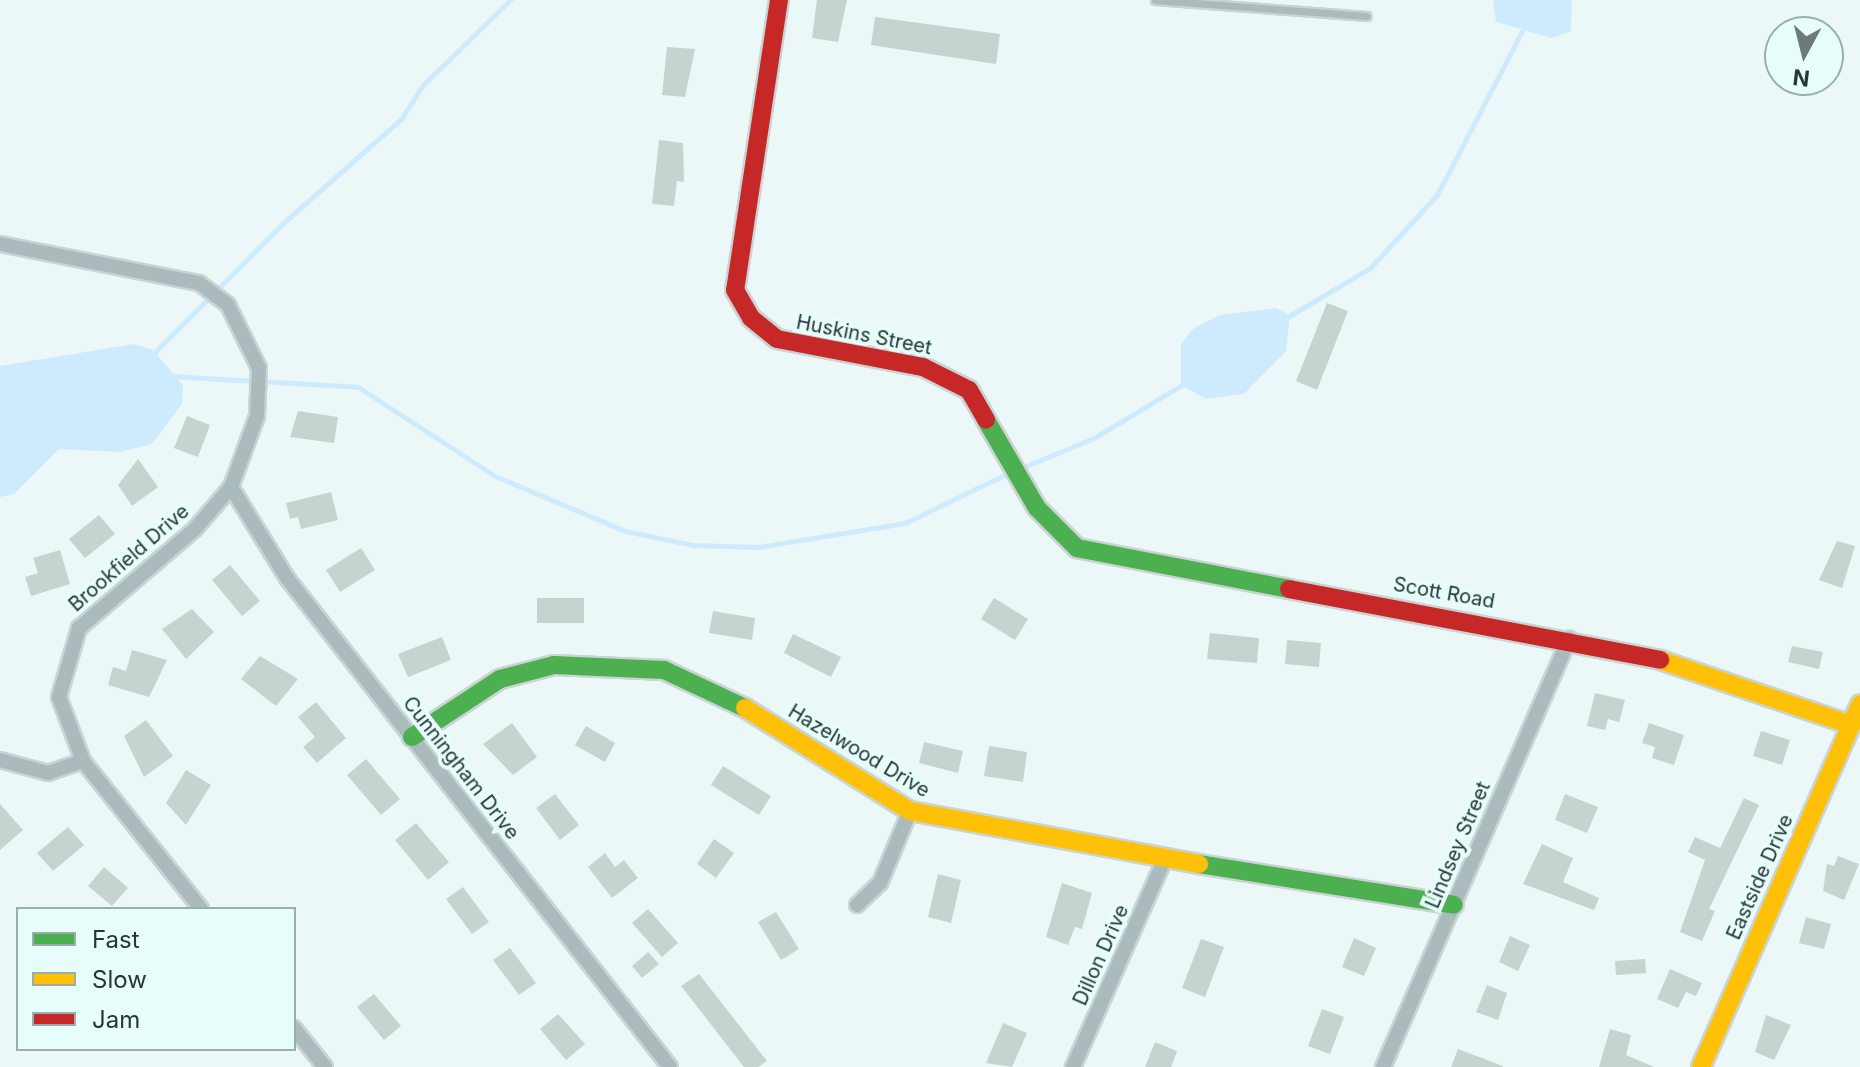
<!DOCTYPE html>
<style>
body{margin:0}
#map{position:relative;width:1860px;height:1067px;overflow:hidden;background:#ebf8f7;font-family:Inter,sans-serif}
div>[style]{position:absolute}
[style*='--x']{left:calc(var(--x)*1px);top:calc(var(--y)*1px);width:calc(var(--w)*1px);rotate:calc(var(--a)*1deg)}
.water>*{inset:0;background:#ceebfd}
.stream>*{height:5px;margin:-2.5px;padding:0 2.5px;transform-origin:2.5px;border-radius:2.5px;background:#ceebfd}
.building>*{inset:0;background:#c6d4d0}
.roads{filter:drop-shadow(2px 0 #c9d4d3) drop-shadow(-2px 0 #c9d4d3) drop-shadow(0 2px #c9d4d3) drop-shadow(0 -2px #c9d4d3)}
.lane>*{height:7px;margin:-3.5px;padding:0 3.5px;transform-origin:3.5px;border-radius:3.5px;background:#abbbbd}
.street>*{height:14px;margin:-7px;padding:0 7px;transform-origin:7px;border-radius:7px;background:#abbbbd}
.fast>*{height:18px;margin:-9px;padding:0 9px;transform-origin:9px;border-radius:9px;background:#4caf50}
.slow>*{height:18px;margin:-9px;padding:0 9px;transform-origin:9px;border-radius:9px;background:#ffc107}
.jam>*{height:18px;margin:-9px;padding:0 9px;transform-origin:9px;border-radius:9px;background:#c62828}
span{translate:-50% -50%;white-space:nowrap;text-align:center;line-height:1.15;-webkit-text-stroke:8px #e6fdfc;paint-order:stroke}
.street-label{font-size:20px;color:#273736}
.legend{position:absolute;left:16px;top:907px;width:280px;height:144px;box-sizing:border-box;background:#e6fdfc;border:2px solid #9aaead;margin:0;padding:10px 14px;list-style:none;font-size:24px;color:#273736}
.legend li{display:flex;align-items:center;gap:16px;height:40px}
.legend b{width:40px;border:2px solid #9aaead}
.north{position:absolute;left:1764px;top:16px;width:80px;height:80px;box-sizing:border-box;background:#e6fdfc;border:2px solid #9aaead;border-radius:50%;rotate:187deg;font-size:22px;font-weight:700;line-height:32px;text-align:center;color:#273736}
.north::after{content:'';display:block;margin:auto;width:28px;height:36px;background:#6c7b7a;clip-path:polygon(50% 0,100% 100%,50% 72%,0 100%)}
</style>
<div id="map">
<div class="water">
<i style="clip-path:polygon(1493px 0,1572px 0,1571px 31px,1552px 38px,1496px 22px)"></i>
<i style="clip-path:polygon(1276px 308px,1290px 315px,1286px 351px,1244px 394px,1206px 399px,1181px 385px,1181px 344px,1194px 328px,1220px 315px)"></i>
<i style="clip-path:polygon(134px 344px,153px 350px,183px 385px,182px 404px,152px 444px,120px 452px,59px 449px,14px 494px,0 497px,0 366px)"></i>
</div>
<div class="stream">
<i style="--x:1286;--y:318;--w:98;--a:-30.8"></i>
<i style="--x:1370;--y:268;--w:99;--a:-47.5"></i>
<i style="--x:1437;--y:195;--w:191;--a:-62.6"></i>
<i style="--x:152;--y:355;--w:185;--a:-45.2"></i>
<i style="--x:282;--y:224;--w:159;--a:-41.4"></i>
<i style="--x:401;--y:119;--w:40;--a:-57.1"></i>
<i style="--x:423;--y:85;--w:122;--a:-44.3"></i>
<i style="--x:170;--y:376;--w:188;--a:3.3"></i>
<i style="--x:358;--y:387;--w:163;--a:33"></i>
<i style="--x:495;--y:476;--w:141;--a:22.9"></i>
<i style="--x:625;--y:531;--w:69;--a:11.6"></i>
<i style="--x:693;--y:545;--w:65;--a:1.8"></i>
<i style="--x:758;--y:547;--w:149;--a:-9.3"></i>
<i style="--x:905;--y:523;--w:117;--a:-25.9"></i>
<i style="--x:1019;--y:469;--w:81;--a:-22.5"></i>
<i style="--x:1094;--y:438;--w:109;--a:-31.1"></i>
</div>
<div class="building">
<i style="clip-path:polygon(817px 0,847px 0,838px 42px,812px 38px)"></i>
<i style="clip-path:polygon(875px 17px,1000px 34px,996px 64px,871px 45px)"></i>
<i style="clip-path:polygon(667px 47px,695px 49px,685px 97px,662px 95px)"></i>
<i style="clip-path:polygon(659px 140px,683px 143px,684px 182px,677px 181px,674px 206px,652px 204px)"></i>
<i style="clip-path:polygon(1327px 303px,1348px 311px,1317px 390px,1296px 381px)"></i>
<i style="clip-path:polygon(298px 411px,338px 417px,334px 443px,290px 437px)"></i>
<i style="clip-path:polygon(187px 416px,210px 425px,198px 457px,174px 448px)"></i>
<i style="clip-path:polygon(138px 459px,158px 487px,132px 506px,118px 485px)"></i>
<i style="clip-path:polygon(331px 492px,338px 520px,301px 529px,298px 517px,290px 519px,286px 503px)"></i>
<i style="clip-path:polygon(99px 515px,115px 534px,85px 558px,69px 539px)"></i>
<i style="clip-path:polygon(1837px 541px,1855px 546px,1842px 588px,1819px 580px)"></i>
<i style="clip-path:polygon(361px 548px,375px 570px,340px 592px,326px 570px)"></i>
<i style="clip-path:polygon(60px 550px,70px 584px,31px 596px,25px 577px,38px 573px,33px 558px)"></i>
<i style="clip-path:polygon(230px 565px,260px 601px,242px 616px,212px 580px)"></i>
<i style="clip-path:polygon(537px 598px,584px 598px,584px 623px,537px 623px)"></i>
<i style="clip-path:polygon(994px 598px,1028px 619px,1015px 640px,981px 619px)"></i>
<i style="clip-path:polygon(192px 609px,214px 632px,186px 659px,162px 629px)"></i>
<i style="clip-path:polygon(713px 611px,755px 618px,752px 640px,709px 633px)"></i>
<i style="clip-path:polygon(1210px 633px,1259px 638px,1257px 663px,1207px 659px)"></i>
<i style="clip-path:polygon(793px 634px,841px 657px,831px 677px,784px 653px)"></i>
<i style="clip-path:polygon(442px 637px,451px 660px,408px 677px,398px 654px)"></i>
<i style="clip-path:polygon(1287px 640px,1321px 643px,1319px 667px,1285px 664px)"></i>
<i style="clip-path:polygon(1792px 646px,1823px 652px,1819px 669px,1788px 662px)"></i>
<i style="clip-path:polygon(132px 650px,167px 660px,149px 697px,108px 685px,113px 667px,126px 671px)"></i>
<i style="clip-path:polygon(260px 656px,298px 679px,276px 706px,241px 679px)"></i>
<i style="clip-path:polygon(1595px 693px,1625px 700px,1619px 722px,1608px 719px,1605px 730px,1587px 726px)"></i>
<i style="clip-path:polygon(316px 702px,346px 738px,317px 763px,303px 747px,315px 737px,298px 717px)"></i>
<i style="clip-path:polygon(146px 720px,173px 756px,144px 777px,124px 736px)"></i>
<i style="clip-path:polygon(512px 723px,537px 757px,513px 775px,483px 744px)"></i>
<i style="clip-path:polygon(1649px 723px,1684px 735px,1674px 765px,1652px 758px,1655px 747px,1642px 743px)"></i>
<i style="clip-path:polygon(586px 726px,615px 743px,605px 762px,575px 745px)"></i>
<i style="clip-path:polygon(1761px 731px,1790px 740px,1782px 765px,1753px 756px)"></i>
<i style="clip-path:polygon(924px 742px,963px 751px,958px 773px,919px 763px)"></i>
<i style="clip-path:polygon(989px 746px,1027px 752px,1023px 782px,984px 776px)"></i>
<i style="clip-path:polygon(366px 759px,400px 799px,381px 815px,347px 775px)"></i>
<i style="clip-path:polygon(723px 766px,771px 796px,759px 815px,711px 785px)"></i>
<i style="clip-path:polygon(186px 770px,211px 785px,186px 825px,166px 803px)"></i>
<i style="clip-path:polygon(555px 794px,579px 825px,560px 840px,536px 808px)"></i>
<i style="clip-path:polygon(1565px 794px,1598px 807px,1587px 833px,1555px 820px)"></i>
<i style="clip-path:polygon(1744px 798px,1759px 805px,1709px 909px,1715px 911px,1702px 941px,1680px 932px,1705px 860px,1688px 852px,1695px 837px,1720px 848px)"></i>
<i style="clip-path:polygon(0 804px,23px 830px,0 850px)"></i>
<i style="clip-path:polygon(416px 823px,449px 862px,428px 880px,395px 840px)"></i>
<i style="clip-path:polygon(68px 827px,84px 845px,53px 871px,37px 853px)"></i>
<i style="clip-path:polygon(714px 839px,734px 853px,716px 878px,697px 864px)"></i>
<i style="clip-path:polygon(1542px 844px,1573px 858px,1563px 882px,1599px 898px,1594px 910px,1523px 884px)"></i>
<i style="clip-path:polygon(605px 853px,615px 867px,624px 860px,638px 878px,612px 898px,588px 867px)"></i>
<i style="clip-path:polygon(1838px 856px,1859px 864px,1844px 900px,1823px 891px,1827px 864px,1834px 866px)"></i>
<i style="clip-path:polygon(104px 867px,128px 888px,112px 906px,88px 886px)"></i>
<i style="clip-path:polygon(938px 874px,961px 880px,951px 923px,928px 917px)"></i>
<i style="clip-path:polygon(1062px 883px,1092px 893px,1082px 929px,1075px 927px,1068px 945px,1046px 937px)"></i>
<i style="clip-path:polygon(463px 887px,489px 922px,472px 934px,446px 899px)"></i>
<i style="clip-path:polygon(648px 909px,678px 943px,662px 957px,632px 923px)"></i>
<i style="clip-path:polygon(776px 912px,799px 949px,781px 960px,758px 922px)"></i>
<i style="clip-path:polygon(1806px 917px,1831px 924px,1824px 949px,1799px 943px)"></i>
<i style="clip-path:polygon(1510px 936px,1530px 945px,1518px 971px,1499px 962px)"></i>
<i style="clip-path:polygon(1354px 938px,1376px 948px,1364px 976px,1342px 967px)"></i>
<i style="clip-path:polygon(1201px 939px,1224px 947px,1205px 997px,1182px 988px)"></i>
<i style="clip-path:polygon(510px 948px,536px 983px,519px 995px,493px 960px)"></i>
<i style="clip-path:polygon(648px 952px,659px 964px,642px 978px,632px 966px)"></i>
<i style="clip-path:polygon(1645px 959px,1646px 973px,1616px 975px,1615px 961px)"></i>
<i style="clip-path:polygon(1670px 969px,1702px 983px,1696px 996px,1686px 992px,1678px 1008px,1657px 999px)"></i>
<i style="clip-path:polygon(699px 974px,767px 1061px,758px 1067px,744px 1067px,681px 986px)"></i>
<i style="clip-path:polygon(1487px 985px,1507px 993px,1498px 1020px,1476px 1012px)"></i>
<i style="clip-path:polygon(374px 994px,401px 1026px,384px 1040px,357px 1007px)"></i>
<i style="clip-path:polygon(1322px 1009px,1344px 1017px,1330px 1054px,1308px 1046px)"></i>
<i style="clip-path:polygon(558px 1014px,585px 1044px,566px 1060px,540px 1029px)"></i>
<i style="clip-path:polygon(1766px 1015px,1791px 1025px,1774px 1060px,1755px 1052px)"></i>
<i style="clip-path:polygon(1003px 1023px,1027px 1033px,1012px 1067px,986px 1063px)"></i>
<i style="clip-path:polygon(1610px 1029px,1631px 1035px,1626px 1055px,1654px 1067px,1599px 1067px)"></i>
<i style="clip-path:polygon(1155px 1042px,1177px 1051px,1171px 1067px,1145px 1067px)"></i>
<i style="clip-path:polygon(1458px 1049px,1503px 1066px,1503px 1067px,1451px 1067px)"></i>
</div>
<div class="roads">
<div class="lane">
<i style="--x:1155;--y:0;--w:212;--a:4.3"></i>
</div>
<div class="street">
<i style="--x:0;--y:244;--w:203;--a:11.1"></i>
<i style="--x:199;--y:283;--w:36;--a:37"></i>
<i style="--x:228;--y:305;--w:70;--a:63.8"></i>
<i style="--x:259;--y:368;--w:48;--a:92.4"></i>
<i style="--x:257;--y:416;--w:76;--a:110.1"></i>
<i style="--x:231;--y:487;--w:55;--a:130.6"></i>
<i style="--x:195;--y:529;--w:153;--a:139.5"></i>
<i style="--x:79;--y:628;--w:72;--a:106.2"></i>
<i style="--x:59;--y:697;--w:68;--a:69.4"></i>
<i style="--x:83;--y:761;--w:189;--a:51.4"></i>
<i style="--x:231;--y:487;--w:107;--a:58.4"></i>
<i style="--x:287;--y:578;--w:621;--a:51.93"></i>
<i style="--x:0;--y:760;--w:50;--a:15.2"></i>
<i style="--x:48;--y:773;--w:37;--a:-19"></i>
<i style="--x:857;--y:905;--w:32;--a:-44"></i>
<i style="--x:880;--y:883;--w:78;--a:-67.4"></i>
<i style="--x:294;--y:1028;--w:50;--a:51.5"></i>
<i style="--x:1073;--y:1067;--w:228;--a:-66.2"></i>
<i style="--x:1383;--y:1067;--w:467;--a:-66.5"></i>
</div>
<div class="fast">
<i style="--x:986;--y:420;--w:102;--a:59.9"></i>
<i style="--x:1037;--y:508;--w:57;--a:45"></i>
<i style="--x:1077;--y:548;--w:216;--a:10.9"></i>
<i style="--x:412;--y:737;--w:105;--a:-33.4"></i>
<i style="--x:500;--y:679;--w:56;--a:-14.5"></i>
<i style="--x:554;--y:665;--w:110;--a:2.6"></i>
<i style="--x:664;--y:670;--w:89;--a:25.1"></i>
<i style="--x:1199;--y:864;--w:258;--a:9.1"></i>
</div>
<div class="slow">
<i style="--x:1660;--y:660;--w:202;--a:18.8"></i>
<i style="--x:745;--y:708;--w:195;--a:32"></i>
<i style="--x:910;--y:811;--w:294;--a:10.4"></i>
<i style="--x:1701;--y:1067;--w:396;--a:-66.3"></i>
</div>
<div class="jam">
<i style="--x:779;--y:0;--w:293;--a:98.6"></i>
<i style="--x:735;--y:290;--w:32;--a:60"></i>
<i style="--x:751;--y:318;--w:33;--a:39"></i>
<i style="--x:777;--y:339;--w:149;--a:10.9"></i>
<i style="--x:923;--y:367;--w:51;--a:26.6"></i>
<i style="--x:969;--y:390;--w:34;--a:60"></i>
<i style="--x:1289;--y:589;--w:378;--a:10.8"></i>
</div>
</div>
<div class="street-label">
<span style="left:864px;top:335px;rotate:11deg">Huskins Street</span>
<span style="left:129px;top:558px;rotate:-41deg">Brookfield Drive</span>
<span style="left:1444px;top:593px;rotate:10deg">Scott Road</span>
<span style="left:859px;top:751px;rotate:31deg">Hazelwood Drive</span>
<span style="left:461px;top:768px;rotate:52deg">Cunningham Drive</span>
<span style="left:1458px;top:845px;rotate:-67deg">Lindsey Street</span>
<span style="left:1760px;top:877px;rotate:-66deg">Eastside Drive</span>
<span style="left:1101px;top:955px;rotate:-66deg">Dillon Drive</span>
</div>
<ul class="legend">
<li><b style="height:10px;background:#4caf50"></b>Fast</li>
<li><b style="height:10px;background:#ffc107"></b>Slow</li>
<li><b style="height:10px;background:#c62828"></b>Jam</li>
</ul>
<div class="north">N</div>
</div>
